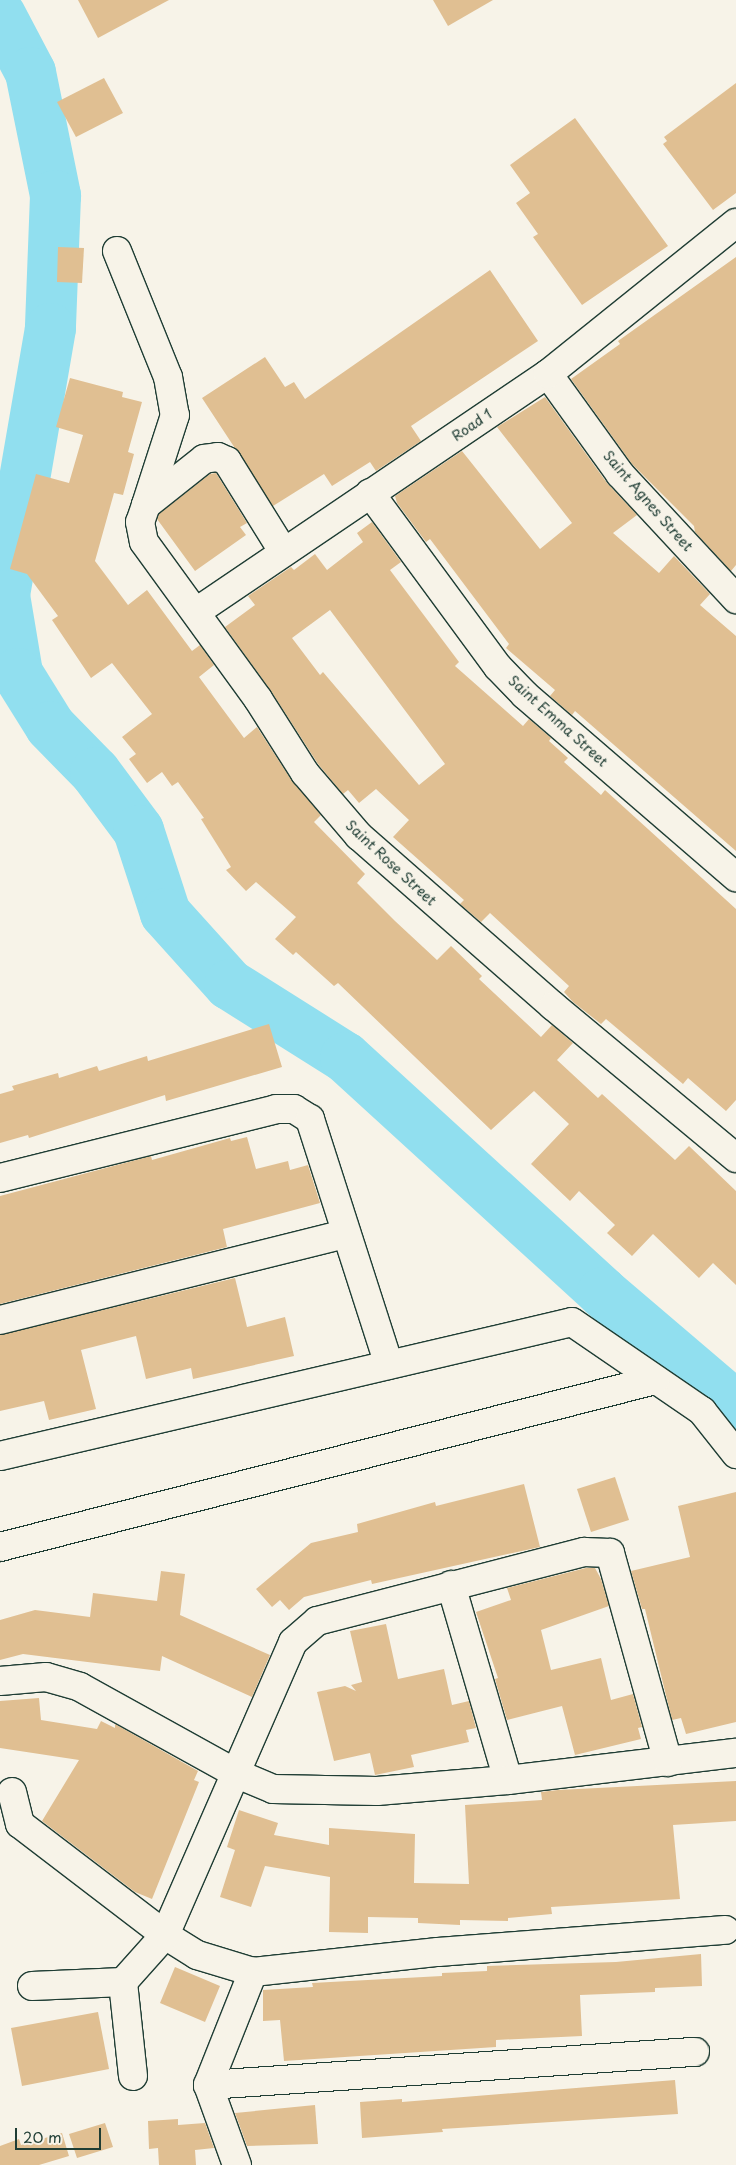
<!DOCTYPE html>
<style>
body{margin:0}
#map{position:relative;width:736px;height:2165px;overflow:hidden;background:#f7f3e8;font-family:"Playpen Sans",sans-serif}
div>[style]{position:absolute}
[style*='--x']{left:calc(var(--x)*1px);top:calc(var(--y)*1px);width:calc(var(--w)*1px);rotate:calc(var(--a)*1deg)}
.river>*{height:51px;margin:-25.5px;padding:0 25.5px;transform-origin:25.5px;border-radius:25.5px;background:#91dfef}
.building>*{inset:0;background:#e0bf92}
.roads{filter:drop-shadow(1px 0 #1f3d34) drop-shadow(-1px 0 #1f3d34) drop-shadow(0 1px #1f3d34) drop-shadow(0 -1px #1f3d34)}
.minor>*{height:28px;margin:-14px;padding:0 14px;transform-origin:14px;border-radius:14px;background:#f7f3e8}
span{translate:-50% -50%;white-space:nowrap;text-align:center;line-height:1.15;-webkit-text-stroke:4.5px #f7f3e8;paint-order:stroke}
.street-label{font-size:14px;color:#1f3d34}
.scale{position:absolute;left:15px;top:2128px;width:86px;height:22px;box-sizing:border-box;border:2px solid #1f3d34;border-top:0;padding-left:6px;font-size:15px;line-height:18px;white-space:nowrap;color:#1f3d34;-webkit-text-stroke:4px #f7f3e8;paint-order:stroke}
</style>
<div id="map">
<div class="river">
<i style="--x:0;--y:15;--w:64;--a:62.2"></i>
<i style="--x:30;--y:72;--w:126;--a:78.5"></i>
<i style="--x:55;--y:195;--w:133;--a:92.2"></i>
<i style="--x:50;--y:328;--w:271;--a:99.8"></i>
<i style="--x:4;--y:595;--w:79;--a:80.5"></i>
<i style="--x:17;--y:673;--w:62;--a:58.1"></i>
<i style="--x:50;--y:726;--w:64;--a:45.6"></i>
<i style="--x:95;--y:772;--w:72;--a:53.4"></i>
<i style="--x:138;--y:830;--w:87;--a:72"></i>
<i style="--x:165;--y:913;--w:96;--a:48"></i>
<i style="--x:229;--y:984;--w:137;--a:32.2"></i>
<i style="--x:345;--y:1057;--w:348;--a:42.4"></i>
<i style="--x:602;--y:1292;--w:176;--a:40.4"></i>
</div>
<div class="building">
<i style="clip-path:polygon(78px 0,169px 0,98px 38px)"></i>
<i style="clip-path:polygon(433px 0,493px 0,448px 26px)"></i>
<i style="clip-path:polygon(104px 78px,123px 113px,76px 137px,57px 102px)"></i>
<i style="clip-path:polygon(736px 83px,736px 193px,713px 210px,663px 144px,667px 141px,664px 137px)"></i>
<i style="clip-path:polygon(575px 118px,668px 246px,582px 305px,533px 237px,538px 234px,516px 203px,530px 193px,510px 165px)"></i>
<i style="clip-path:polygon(58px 247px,84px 248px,82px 283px,57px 282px)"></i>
<i style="clip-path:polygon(736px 257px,736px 565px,731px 571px,695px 532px,694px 526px,632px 464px,571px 379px,620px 344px,618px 341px)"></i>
<i style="clip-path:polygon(490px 270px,538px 341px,411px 426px,421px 441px,376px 471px,370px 462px,332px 486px,324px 474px,273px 506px,202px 398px,265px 357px,285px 387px,294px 382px,305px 399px)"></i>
<i style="clip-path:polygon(70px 378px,123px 392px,122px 397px,142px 402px,128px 452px,134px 454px,123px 495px,114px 493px,95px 561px,128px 605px,147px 590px,192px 651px,200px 645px,214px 665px,199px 677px,244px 738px,257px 727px,292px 781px,321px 815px,314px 822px,365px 874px,357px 883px,395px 921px,437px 960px,451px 946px,482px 976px,479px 979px,541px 1037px,552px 1025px,573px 1043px,557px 1060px,598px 1098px,602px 1094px,675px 1160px,689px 1146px,736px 1191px,736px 1285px,713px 1263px,699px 1278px,653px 1234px,632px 1256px,607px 1233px,615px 1225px,579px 1191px,570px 1201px,531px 1164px,569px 1124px,534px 1091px,491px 1130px,338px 983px,334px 986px,296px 952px,293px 955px,275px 939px,296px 917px,256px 882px,246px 891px,226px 870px,231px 867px,201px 819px,204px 818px,178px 782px,172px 786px,162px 772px,147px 783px,129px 759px,136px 754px,122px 737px,152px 714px,112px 663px,91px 678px,52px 620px,58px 616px,27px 574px,10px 569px,36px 474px,69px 483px,83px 435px,56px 427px)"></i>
<i style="clip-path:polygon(545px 397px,607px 483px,637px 515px,613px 533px,659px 573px,674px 556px,710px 594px,700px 605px,736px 636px,736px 851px,575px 711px,572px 715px,550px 696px,555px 690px,506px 648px,509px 644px,430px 539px,426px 542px,397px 503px,395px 496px,462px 451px,540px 549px,572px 523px,497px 427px)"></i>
<i style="clip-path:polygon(216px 473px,247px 523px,240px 527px,246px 535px,195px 571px,157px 519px,159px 514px,210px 474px)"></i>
<i style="clip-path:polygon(evenodd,372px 522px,401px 562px,390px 570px,459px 662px,455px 666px,523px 726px,529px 719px,551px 738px,549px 741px,568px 758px,564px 762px,601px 795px,605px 790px,736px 909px,736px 1100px,726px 1111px,688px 1078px,683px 1084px,606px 1019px,601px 1024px,573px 1002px,564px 992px,569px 986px,490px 913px,481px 922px,460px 904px,464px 900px,393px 837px,409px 820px,376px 789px,359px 803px,348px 790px,343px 794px,318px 764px,271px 691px,225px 627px,255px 605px,248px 596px,291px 567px,294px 570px,315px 554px,327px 570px,363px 542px,357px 533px,372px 522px,330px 610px,445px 764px,419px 785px,323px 672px,320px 675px,292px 638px,330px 610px)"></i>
<i style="clip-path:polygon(269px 1024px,282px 1067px,166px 1101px,165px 1095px,29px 1138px,28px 1135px,0 1143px,0 1094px,14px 1090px,12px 1086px,58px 1073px,59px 1078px,97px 1066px,99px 1071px,147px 1056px,148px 1061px)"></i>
<i style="clip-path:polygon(247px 1137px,256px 1169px,288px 1161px,290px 1170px,308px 1165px,320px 1203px,223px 1229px,227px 1247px,0 1304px,0 1196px,151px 1156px,152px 1160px,230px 1138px,231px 1141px)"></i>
<i style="clip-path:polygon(235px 1278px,247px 1327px,285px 1317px,294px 1356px,193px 1379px,191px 1368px,146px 1379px,136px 1336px,81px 1350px,96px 1409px,49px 1420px,44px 1401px,0 1411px,0 1335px)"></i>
<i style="clip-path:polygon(615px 1477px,629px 1520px,591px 1532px,577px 1489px)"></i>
<i style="clip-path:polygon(524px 1484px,540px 1547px,372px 1584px,371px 1580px,304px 1597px,289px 1610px,280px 1600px,272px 1607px,256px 1589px,311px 1543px,358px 1532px,357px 1524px,435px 1502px,436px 1506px)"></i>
<i style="clip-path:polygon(736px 1492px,736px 1722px,686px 1734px,681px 1718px,672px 1720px,645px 1609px,642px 1609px,631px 1571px,690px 1557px,678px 1506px)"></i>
<i style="clip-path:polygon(586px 1568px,595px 1568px,601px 1579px,609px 1606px,541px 1630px,551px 1670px,601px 1658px,611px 1700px,633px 1694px,642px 1727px,638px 1728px,641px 1739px,575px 1755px,562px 1706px,507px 1720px,495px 1679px,498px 1678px,476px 1612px,511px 1600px,507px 1588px)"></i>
<i style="clip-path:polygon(161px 1571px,185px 1574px,180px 1615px,270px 1655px,252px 1697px,162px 1656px,160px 1671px,23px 1654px,0 1660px,0 1620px,35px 1610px,90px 1617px,93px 1593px,157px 1601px)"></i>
<i style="clip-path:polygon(386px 1624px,398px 1679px,444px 1669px,452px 1705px,469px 1701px,476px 1728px,466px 1730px,469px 1742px,411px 1755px,414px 1767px,375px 1775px,370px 1753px,334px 1761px,317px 1692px,345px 1686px,356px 1691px,351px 1685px,362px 1682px,350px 1631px)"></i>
<i style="clip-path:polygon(39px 1698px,41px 1720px,97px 1729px,101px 1721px,115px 1728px,115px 1724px,198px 1771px,194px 1780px,199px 1782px,152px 1899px,135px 1892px,42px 1821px,79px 1760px,0 1748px,0 1701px)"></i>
<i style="clip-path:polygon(736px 1781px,736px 1821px,673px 1825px,680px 1899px,551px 1907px,552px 1914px,508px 1918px,508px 1921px,460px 1920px,460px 1925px,418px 1923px,418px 1918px,368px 1917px,368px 1933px,329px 1932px,330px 1877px,265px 1866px,251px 1907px,220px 1897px,235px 1850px,227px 1847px,239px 1810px,278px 1823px,274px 1835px,329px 1845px,329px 1828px,415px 1834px,414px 1883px,469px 1884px,465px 1805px,542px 1800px,541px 1792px,558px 1790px)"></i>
<i style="clip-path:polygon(701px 1954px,702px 1986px,655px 1988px,655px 1992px,580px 1995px,582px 2036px,496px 2040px,496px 2047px,284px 2061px,280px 2020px,263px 2021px,263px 1990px,313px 1987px,312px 1983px,442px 1976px,442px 1973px,487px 1971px,487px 1966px,616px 1962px)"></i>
<i style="clip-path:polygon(175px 1967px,220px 1986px,205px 2022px,160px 2003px)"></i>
<i style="clip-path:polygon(98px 2012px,109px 2069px,22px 2086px,11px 2028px)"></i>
<i style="clip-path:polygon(675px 2080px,678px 2114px,442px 2129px,443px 2132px,362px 2138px,360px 2102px,402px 2099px,402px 2102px)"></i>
<i style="clip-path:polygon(315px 2105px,318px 2144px,247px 2146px,235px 2113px)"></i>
<i style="clip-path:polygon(178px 2119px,178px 2125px,205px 2123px,214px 2148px,195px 2150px,196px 2165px,159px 2165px,158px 2148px,149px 2149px,148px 2121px)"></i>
<i style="clip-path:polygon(105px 2123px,113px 2147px,77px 2158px,69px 2134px)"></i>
<i style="clip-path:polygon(62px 2133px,69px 2156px,39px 2165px,0 2165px,0 2146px,19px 2139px,21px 2145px)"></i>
</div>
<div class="roads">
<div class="minor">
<i style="--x:117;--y:251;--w:136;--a:68"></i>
<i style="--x:168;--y:377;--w:39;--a:80"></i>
<i style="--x:175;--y:415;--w:95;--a:107.9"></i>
<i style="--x:548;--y:374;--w:123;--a:54.2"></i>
<i style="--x:620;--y:474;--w:171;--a:47.1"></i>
<i style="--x:370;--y:493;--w:216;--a:53.7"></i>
<i style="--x:498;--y:667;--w:39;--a:46"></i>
<i style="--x:525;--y:695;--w:279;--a:40.8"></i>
<i style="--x:283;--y:551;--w:106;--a:-121.9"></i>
<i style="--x:227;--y:461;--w:10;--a:-156"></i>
<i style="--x:218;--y:457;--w:14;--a:172"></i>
<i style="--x:204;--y:459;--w:74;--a:141.6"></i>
<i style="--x:146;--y:505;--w:18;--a:109"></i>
<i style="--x:140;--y:522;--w:20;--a:79"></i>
<i style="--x:144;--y:542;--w:194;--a:54"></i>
<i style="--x:258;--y:699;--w:88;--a:57.6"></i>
<i style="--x:305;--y:773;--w:83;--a:49.4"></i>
<i style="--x:359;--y:836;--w:258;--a:41.2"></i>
<i style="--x:553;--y:1006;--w:238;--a:39.7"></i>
<i style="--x:196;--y:612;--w:425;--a:-34.1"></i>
<i style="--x:548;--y:374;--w:241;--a:-38.8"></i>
<i style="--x:0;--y:1178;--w:284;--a:-14"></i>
<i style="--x:276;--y:1109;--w:18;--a:0"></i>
<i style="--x:294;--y:1109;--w:19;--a:32"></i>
<i style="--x:310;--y:1119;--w:258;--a:72.2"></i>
<i style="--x:0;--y:1320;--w:356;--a:-14"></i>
<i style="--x:0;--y:1456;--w:587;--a:-13.18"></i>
<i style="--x:572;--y:1322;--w:158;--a:34.4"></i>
<i style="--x:702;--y:1411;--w:55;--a:51.7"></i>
<i style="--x:0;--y:1547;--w:676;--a:-14.3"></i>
<i style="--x:451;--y:1585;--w:203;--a:73.7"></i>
<i style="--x:0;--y:1681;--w:46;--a:-5"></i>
<i style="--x:46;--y:1677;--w:35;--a:16"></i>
<i style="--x:80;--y:1687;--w:177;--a:29"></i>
<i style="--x:235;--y:1773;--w:41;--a:22.8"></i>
<i style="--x:273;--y:1789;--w:104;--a:1.1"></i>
<i style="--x:377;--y:1791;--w:131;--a:-4.8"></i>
<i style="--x:508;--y:1780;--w:230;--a:-6.8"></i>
<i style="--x:12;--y:1792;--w:33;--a:76"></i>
<i style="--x:20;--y:1824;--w:183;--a:37.4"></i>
<i style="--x:165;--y:1935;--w:38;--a:32"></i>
<i style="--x:197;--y:1955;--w:59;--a:16.9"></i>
<i style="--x:253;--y:1972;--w:186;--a:-6.2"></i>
<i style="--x:438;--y:1952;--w:288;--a:-4.4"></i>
<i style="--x:32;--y:1986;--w:91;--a:-2.5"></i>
<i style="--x:133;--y:2076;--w:95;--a:-96.1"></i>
<i style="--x:123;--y:1982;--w:63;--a:-48.2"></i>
<i style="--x:165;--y:1935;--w:320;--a:-66.4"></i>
<i style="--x:293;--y:1642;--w:32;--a:-41"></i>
<i style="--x:317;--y:1621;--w:276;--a:-14.5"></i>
<i style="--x:584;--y:1552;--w:26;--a:2"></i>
<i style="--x:610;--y:1553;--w:217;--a:74.5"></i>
<i style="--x:208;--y:2085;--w:488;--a:-3.9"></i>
<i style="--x:237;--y:2165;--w:85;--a:-109.9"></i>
<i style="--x:208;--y:2085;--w:122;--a:-68.3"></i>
</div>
</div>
<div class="street-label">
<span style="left:472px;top:425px;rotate:-34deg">Road 1</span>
<span style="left:648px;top:501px;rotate:49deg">Saint Agnes Street</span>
<span style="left:558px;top:721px;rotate:42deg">Saint Emma Street</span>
<span style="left:391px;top:863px;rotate:43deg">Saint Rose Street</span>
</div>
<div class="scale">20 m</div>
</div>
